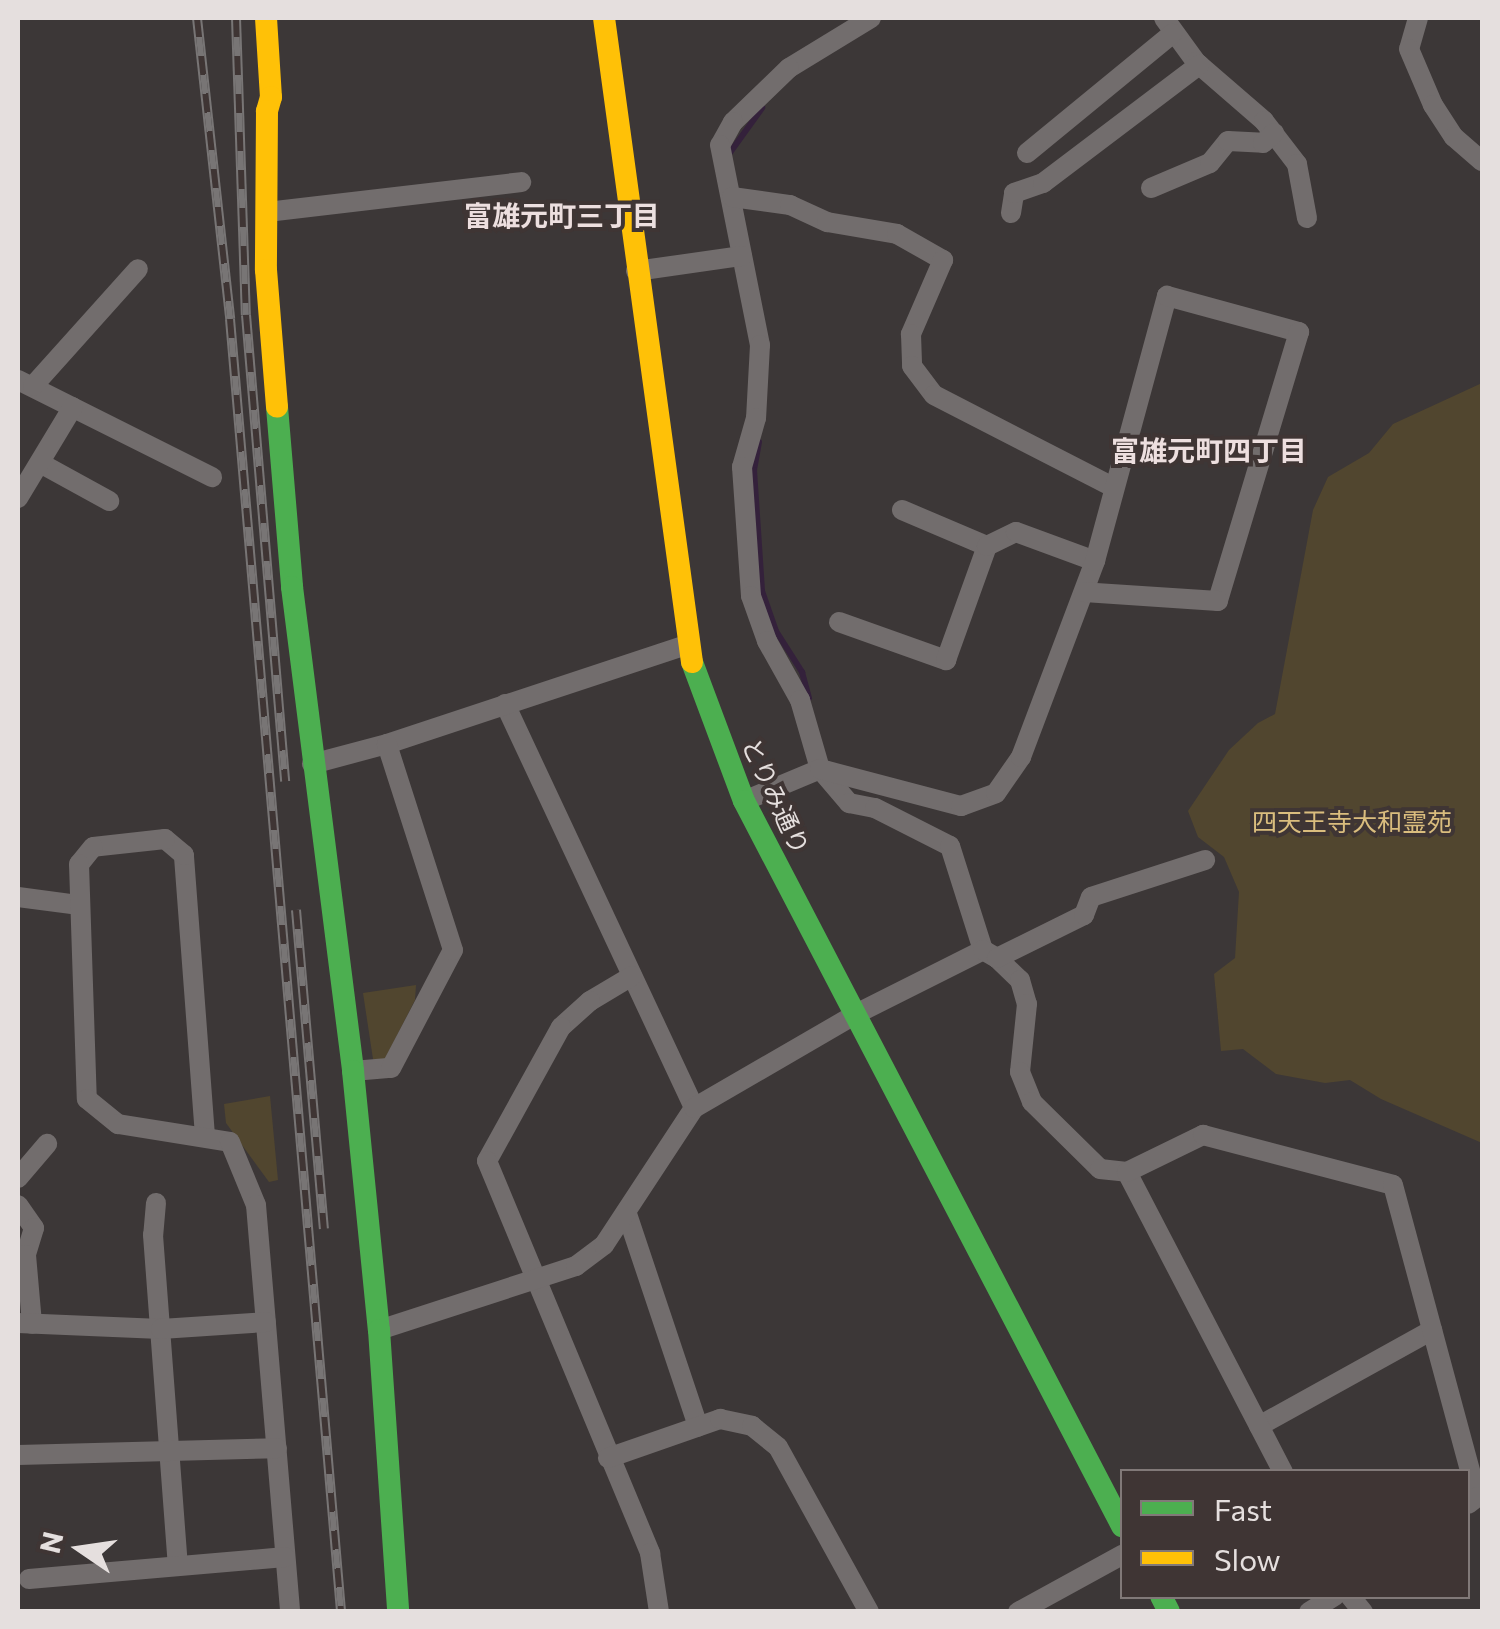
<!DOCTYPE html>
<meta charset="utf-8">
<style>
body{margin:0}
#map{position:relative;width:1500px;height:1629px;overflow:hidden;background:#3c3737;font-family:Commissioner,"Noto Sans JP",sans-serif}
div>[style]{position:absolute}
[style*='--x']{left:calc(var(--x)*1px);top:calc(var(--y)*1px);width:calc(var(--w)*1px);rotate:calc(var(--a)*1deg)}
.green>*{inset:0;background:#51462f}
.stream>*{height:6px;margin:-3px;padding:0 3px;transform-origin:3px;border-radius:3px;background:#34213b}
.street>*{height:20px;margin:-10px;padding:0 10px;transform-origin:10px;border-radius:10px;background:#726d6d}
.fast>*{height:22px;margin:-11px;padding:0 11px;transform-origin:11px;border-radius:11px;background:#4caf50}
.slow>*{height:22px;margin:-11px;padding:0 11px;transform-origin:11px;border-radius:11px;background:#ffc107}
.rail>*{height:10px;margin-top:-5px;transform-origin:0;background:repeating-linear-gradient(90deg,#3f3534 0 19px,#787575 0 38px);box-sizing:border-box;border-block:2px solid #787575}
span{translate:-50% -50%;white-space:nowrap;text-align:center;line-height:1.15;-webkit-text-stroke:8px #3f3534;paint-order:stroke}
.street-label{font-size:25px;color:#e5dfde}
.park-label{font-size:25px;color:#dabd7e}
.neighbourhood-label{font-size:28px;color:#eddfdf;font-weight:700}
.frame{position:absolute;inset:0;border:20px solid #e5dfde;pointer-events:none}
.legend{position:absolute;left:1120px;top:1469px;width:350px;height:130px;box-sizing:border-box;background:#3f3534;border:2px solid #817978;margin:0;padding:12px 18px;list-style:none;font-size:30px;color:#e5dfde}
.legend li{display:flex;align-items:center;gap:20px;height:50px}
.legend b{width:50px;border:2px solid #817978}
.north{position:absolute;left:30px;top:1499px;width:100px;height:100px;-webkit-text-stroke:8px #3f3534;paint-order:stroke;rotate:283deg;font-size:28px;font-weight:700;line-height:40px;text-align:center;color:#e5dfde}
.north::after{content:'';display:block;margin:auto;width:35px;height:45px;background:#e5dfde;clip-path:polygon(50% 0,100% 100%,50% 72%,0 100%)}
</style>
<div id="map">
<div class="green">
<i style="clip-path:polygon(1482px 383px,1482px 1143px,1381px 1099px,1350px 1080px,1325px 1083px,1276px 1074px,1243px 1049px,1221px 1051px,1214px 974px,1235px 958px,1239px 892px,1224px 857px,1198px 837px,1188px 811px,1229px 750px,1258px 723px,1275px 714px,1313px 510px,1328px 477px,1369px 453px,1393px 424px)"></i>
<i style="clip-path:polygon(416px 985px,415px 1000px,385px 1059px,373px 1059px,363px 993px)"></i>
<i style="clip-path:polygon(270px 1096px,278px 1180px,269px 1182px,226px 1123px,224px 1104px)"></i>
</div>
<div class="stream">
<i style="--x:729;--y:154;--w:57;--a:-54.3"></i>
<i style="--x:759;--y:442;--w:28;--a:100"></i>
<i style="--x:754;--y:470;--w:121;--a:86.2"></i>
<i style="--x:762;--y:591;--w:42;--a:70.7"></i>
<i style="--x:776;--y:631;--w:49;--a:57.6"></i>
<i style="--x:802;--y:672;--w:27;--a:75"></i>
</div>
<div class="street">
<i style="--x:871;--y:18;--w:96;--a:148.6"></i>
<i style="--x:789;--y:68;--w:78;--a:136"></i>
<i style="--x:733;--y:122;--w:26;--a:119"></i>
<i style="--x:720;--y:145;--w:204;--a:78.7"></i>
<i style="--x:760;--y:345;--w:73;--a:93.1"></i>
<i style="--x:756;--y:418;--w:51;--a:105.9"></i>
<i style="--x:742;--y:467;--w:129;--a:86"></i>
<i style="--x:751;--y:596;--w:48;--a:70.4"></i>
<i style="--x:767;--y:641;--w:68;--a:60.8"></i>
<i style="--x:800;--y:700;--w:72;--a:73.8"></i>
<i style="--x:820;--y:769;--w:45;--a:49.5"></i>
<i style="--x:849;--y:803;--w:26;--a:11"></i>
<i style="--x:875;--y:808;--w:84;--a:26.9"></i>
<i style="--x:950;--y:846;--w:109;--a:72.4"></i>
<i style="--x:1164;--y:18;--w:54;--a:54"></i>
<i style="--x:1196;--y:62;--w:90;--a:40.9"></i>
<i style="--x:1264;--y:121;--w:54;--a:52.5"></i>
<i style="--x:1297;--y:164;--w:55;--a:79.5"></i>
<i style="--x:1418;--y:18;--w:32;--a:106"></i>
<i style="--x:1409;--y:49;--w:61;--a:66.8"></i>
<i style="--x:1433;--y:105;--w:38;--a:57"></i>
<i style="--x:1454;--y:137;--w:37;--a:41"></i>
<i style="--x:1027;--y:153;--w:188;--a:-39.4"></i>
<i style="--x:1151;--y:188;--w:64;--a:-23"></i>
<i style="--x:1210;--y:163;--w:28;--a:-51"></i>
<i style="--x:1228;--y:141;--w:35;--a:3"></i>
<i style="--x:1263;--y:143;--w:15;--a:-42"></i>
<i style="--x:732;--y:197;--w:59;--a:7.9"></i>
<i style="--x:790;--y:205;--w:41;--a:24.7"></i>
<i style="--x:827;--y:222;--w:71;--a:9.7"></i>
<i style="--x:897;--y:234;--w:53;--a:29.5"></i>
<i style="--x:943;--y:260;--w:81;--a:113.4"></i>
<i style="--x:911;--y:334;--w:32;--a:88"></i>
<i style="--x:912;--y:366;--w:36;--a:53"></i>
<i style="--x:934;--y:395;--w:201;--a:27.2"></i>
<i style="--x:267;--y:212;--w:256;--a:-6.7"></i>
<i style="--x:1011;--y:213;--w:20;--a:-81"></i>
<i style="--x:1014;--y:193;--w:31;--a:-19"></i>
<i style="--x:1043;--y:183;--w:196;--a:-37.1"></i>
<i style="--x:636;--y:271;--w:107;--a:-8.1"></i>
<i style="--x:18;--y:380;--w:217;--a:26.6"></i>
<i style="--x:33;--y:386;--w:157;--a:-48.1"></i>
<i style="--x:40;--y:463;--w:79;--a:28.8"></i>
<i style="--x:18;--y:498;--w:106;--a:-58.9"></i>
<i style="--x:902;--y:510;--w:92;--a:23"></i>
<i style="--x:839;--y:622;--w:114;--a:19.6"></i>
<i style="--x:946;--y:660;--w:121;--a:-70.2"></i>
<i style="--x:987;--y:546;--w:32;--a:-26"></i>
<i style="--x:1016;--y:532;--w:84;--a:20.2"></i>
<i style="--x:505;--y:704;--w:446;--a:64.9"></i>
<i style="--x:312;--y:764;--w:78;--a:-14.9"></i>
<i style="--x:387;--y:744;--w:316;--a:-18.3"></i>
<i style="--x:744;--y:801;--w:82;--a:-22.8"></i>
<i style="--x:820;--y:769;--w:146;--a:14.7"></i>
<i style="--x:961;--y:806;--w:37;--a:-20"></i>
<i style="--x:996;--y:793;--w:44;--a:-55.2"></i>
<i style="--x:1021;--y:757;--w:210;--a:-69.3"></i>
<i style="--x:1095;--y:561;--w:275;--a:-74.8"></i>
<i style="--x:1167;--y:296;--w:137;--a:15.3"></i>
<i style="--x:1299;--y:332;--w:281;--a:106.8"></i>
<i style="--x:1218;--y:601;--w:134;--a:-176.2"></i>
<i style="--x:18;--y:897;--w:62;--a:7.5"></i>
<i style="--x:997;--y:958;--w:32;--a:44"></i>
<i style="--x:1020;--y:980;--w:25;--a:74"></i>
<i style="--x:1027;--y:1004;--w:68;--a:95.9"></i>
<i style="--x:1020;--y:1072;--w:32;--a:68"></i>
<i style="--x:1032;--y:1102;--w:95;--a:44.6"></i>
<i style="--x:1100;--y:1169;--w:27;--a:6"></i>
<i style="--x:632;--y:976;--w:49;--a:149.2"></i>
<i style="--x:590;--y:1001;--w:39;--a:138"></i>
<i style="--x:561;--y:1027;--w:153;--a:118.9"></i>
<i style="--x:487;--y:1161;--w:425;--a:67.4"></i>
<i style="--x:650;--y:1553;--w:60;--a:81.3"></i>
<i style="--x:353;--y:1071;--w:38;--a:-5"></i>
<i style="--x:391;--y:1068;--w:133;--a:-62.3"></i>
<i style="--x:453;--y:950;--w:216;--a:-107.8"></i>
<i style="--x:205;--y:1136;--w:282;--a:-94.3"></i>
<i style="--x:184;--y:855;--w:25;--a:-140"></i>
<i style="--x:165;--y:839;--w:72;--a:173.7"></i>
<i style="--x:93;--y:847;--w:22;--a:129"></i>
<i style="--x:79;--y:864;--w:235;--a:88.1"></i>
<i style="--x:87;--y:1099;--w:40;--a:39"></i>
<i style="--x:118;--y:1124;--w:113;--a:9.1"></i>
<i style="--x:230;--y:1142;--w:68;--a:67.6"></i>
<i style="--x:256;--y:1205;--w:408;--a:85.2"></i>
<i style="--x:18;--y:1178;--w:45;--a:-49.5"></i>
<i style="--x:156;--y:1203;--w:32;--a:95"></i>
<i style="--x:153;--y:1235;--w:330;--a:85.7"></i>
<i style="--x:18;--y:1205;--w:28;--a:55"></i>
<i style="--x:34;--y:1228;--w:28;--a:107"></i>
<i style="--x:26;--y:1255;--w:69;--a:85"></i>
<i style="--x:627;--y:1214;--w:224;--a:71.5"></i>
<i style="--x:18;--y:1323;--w:143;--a:2.4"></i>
<i style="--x:161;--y:1329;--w:105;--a:-3.8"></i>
<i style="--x:379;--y:1330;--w:207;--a:-18"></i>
<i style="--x:576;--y:1266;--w:35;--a:-37"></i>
<i style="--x:604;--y:1245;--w:164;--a:-56.7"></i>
<i style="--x:694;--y:1108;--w:187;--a:-30.1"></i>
<i style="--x:856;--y:1014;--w:142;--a:-26.7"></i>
<i style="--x:983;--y:950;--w:16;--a:30"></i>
<i style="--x:997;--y:958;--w:97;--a:-26.3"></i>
<i style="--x:1084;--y:915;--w:19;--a:-69"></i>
<i style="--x:1091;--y:897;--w:120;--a:-18"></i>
<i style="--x:1259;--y:1426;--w:198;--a:-29"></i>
<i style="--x:18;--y:1455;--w:259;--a:-1.5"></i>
<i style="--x:608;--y:1458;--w:119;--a:-19.2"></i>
<i style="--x:720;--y:1419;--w:33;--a:12"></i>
<i style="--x:752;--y:1426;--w:33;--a:39"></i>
<i style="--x:778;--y:1447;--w:188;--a:61.1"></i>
<i style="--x:1283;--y:1472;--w:338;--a:-117.5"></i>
<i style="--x:1127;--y:1172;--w:85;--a:-26"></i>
<i style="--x:1203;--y:1135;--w:196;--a:14.7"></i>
<i style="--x:1393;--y:1185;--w:323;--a:74.9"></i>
<i style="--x:1477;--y:1497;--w:11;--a:142"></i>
<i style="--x:29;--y:1579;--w:257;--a:-4.9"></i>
<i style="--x:1350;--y:1596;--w:21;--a:51"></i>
<i style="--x:1018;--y:1612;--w:119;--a:-28.7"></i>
<i style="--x:1309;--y:1612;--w:31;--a:-32"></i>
</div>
<div class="fast">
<i style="--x:277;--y:407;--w:181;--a:85.2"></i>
<i style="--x:292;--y:587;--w:488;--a:82.8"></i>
<i style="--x:353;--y:1071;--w:260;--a:84.3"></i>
<i style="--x:379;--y:1330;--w:283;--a:86.1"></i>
<i style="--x:692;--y:662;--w:148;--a:69.5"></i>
<i style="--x:744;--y:801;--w:818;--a:62.46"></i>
<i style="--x:1161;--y:1596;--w:18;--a:63"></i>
</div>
<div class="slow">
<i style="--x:266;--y:18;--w:79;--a:86.4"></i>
<i style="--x:271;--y:97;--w:15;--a:106"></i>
<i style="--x:267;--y:111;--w:159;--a:90.4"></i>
<i style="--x:266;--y:270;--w:137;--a:85.4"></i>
<i style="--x:604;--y:18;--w:650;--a:82.22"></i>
</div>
<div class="rail">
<i style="--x:197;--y:18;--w:303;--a:83.7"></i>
<i style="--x:230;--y:319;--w:1298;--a:85.09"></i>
<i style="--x:236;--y:18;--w:297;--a:88.1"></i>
<i style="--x:246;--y:315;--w:468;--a:85.2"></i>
<i style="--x:296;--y:910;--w:320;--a:85"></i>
</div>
<div class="street-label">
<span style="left:776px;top:796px;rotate:65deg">とりみ通り</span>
</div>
<div class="park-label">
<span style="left:1352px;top:821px">四天王寺大和霊苑</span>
</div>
<div class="neighbourhood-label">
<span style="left:562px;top:215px">富雄元町三丁目</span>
<span style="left:1209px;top:450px">富雄元町四丁目</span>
</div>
<div class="frame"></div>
<ul class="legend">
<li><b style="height:12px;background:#4caf50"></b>Fast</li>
<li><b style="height:12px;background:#ffc107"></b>Slow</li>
</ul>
<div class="north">N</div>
</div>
